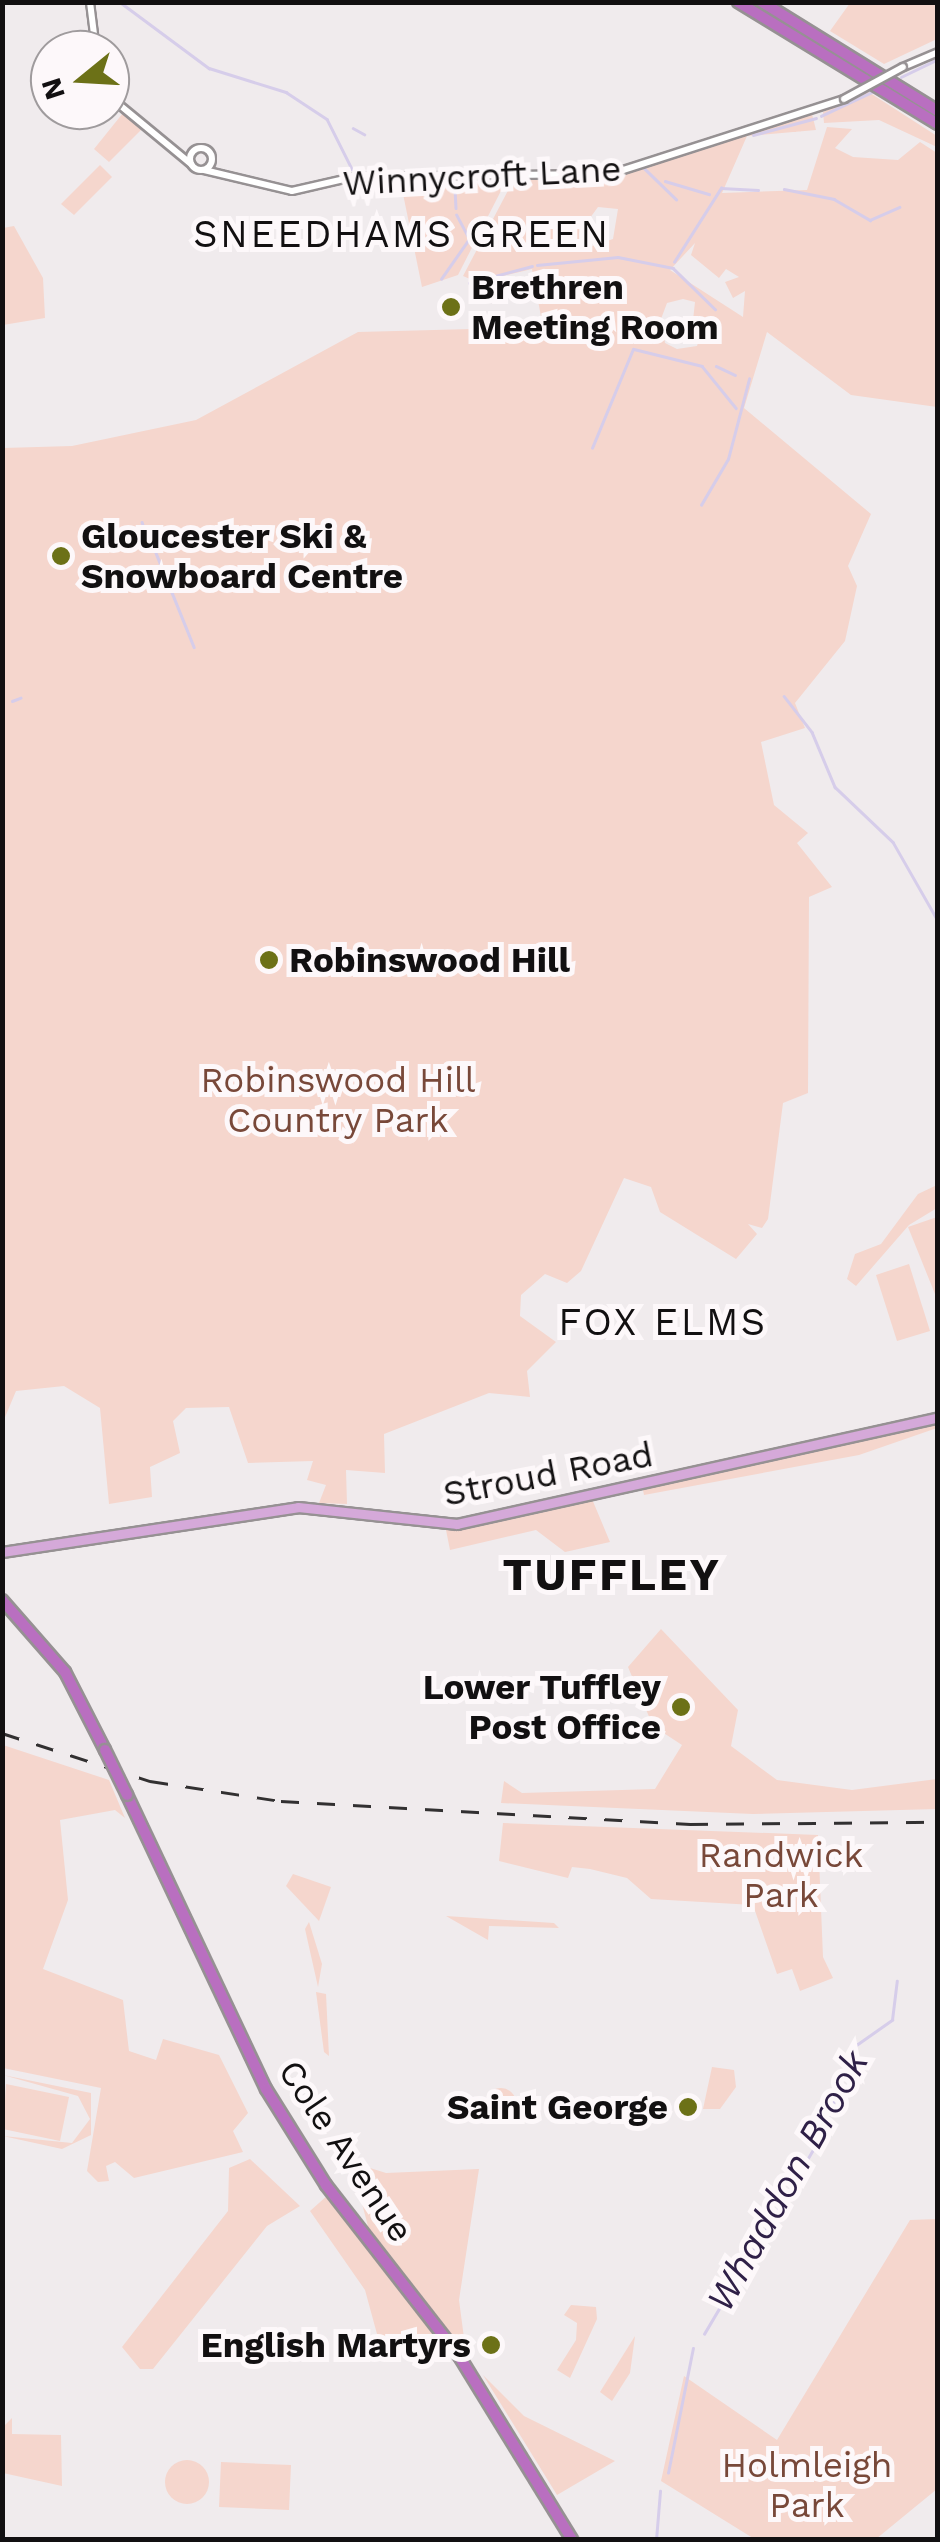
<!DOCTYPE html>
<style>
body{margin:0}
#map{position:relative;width:940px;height:2542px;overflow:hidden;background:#f0ebed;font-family:"Work Sans",sans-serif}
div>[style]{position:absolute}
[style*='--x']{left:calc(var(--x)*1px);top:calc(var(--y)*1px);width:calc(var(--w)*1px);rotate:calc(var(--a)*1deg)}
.green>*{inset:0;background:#f5d6cd}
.round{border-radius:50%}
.stream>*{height:2.5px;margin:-1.25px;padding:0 1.25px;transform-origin:1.25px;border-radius:1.25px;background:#d6cdea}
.roads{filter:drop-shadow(2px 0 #969193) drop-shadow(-2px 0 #969193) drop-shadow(0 2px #969193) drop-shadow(0 -2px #969193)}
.minor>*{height:6px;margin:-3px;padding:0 3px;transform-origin:3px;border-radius:3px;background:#fff}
.minor>.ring{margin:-3px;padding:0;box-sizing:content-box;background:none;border:6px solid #fff;border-radius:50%}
.major>*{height:9px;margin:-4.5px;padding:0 4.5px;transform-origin:4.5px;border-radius:4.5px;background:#d5a9d9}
.highway>*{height:10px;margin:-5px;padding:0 5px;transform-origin:5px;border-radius:5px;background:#b96fc0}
.rail>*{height:2.5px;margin-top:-1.25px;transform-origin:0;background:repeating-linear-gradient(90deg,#323031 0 18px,transparent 0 36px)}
.bridges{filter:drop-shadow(2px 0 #969193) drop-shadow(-2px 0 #969193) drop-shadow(0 2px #969193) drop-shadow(0 -2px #969193)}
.minor-bridge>*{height:6px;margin:-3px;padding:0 3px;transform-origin:3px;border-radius:3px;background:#fff}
.highway-bridge>*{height:10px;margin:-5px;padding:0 5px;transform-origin:5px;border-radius:5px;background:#b96fc0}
.dots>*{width:28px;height:28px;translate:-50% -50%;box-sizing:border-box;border:5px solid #fdf8fa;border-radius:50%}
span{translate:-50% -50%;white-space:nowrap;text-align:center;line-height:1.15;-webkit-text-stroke:10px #fdf8fa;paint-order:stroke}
.street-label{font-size:35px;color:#121011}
.poi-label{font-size:35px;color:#121011;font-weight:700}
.left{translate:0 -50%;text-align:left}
.right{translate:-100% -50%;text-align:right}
.park-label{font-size:35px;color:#784839}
.neighbourhood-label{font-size:38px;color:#121011;letter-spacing:2.5px}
.water-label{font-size:38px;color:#2f2047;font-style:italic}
.district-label{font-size:45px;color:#121011;font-weight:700;letter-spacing:2.5px}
.frame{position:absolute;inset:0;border:5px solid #121011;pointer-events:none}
.north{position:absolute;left:30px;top:30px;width:100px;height:100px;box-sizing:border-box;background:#fdf8fa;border:2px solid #9f9b9d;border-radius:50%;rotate:252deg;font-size:28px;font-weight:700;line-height:40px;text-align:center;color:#121011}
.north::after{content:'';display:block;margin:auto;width:35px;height:45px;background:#6c7117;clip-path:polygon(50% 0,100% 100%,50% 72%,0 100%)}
</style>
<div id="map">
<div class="green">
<i style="clip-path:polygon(850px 3px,937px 3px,937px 39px,884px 64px,830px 31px)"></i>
<i style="clip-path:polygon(867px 91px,937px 136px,937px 147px,879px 120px,824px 123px,823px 112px)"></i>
<i style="clip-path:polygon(123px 113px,141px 130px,109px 162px,94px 149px)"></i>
<i style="clip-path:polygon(evenodd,812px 114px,816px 130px,747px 136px,722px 193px,807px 190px,827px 127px,852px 129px,835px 148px,853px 157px,898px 160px,920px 142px,937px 153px,937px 407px,851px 395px,767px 332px,744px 408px,871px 514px,848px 566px,857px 586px,845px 641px,795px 703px,805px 728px,761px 742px,774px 805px,808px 833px,797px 843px,832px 887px,809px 897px,808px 1093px,783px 1103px,768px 1219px,762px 1228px,748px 1224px,757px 1234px,736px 1259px,660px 1212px,651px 1187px,624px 1178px,581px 1271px,567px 1283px,545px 1274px,521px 1295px,520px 1316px,556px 1342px,527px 1371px,530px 1397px,489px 1393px,384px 1434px,385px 1473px,346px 1470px,347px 1504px,319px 1503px,326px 1485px,307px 1480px,313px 1461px,248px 1463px,229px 1407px,186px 1408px,173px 1421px,180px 1453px,150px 1467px,152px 1497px,109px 1504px,100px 1408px,64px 1386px,16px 1391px,3px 1422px,3px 448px,72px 446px,196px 420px,358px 332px,543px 327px,532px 269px,477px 282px,463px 276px,513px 181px,614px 175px,812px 114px,598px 207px,618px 209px,613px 239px,580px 250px,579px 233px,598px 207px,812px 114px,695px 243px,691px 255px,719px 278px,726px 269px,739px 277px,725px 282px,733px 298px,745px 291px,743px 317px,670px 270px,695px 243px,812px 114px,683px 299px,695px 302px,693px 320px,704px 324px,697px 346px,677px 349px,665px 343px,661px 319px,667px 303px,683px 299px)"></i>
<i style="clip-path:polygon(100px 165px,112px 177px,74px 215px,61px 204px)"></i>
<i style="clip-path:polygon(505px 183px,458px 275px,422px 287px,401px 184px)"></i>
<i style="clip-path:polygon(14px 226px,43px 278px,45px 318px,3px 325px,3px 228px)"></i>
<i style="clip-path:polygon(937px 1185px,937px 1208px,909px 1225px,856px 1286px,847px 1279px,855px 1254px,881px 1244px,918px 1194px)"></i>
<i style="clip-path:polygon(937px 1217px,938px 1217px,937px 1299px,908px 1227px)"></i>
<i style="clip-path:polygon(909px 1264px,930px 1331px,897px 1341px,876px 1275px)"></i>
<i style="clip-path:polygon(937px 1417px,937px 1428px,859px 1455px,644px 1495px,642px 1485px)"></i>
<i style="clip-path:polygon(592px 1499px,610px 1542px,565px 1552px,536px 1530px,450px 1550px,446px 1530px)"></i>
<i style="clip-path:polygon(661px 1629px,738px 1710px,731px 1746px,777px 1780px,852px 1790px,937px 1779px,937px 1809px,753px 1814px,501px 1803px,504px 1781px,522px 1793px,655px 1789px,682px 1745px,653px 1726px,628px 1667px)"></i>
<i style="clip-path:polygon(3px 1745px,109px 1780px,125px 1818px,115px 1810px,60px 1820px,68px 1900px,43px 1969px,123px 2000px,129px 2051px,156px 2060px,163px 2039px,219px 2055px,248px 2113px,233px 2131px,243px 2152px,134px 2178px,115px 2162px,106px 2166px,109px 2181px,98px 2182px,87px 2171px,101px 2088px,3px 2068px)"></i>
<i style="clip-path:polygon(503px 1823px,818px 1835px,823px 1957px,833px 1978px,800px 1991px,792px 1969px,777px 1974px,753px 1905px,651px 1899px,627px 1878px,590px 1869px,572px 1867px,568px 1878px,499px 1861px)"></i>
<i style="clip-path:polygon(293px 1874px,331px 1887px,319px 1921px,286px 1886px)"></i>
<i style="clip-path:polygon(446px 1916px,554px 1923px,559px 1928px,489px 1926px,488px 1940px)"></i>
<i style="clip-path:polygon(309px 1922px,322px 1964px,318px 1987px,305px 1929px)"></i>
<i style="clip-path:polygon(316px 1992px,326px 1994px,329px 2056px,324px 2052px)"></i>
<i style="clip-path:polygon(712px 2067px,734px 2070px,736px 2087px,720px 2109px,703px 2109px)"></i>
<i style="clip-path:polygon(3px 2075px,91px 2093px,91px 2135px,62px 2149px,3px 2136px,72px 2143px,90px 2119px,78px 2096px)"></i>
<i style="clip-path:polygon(6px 2084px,69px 2097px,60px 2141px,3px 2129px)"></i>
<i class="round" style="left:486px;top:2088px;width:30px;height:30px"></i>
<i style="clip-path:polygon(250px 2159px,300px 2206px,267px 2226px,153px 2369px,140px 2369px,122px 2347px,228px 2211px,229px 2168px)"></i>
<i style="clip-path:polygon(351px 2162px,386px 2173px,479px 2169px,459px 2300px,466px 2353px,369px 2230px)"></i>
<i style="clip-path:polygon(328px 2195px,469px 2377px,435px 2339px,380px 2345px,365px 2290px,310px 2211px)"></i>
<i style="clip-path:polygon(937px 2219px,937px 2489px,876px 2539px,756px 2540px,661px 2481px,684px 2376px,777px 2440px,910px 2220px)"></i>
<i style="clip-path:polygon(571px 2305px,596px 2307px,597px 2319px,570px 2378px,557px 2370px,576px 2340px,577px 2323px,564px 2315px)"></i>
<i style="clip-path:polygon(635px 2336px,630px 2373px,612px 2401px,600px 2392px)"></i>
<i style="clip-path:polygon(483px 2375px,524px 2416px,615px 2461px,557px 2495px)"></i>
<i style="clip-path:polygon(12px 2418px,12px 2434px,61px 2435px,62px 2486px,3px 2473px,3px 2427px)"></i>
<i class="round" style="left:165px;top:2460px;width:44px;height:44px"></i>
<i style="clip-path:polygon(221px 2462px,291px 2465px,289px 2510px,219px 2507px)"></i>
</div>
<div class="stream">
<i style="--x:120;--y:2;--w:111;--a:36.6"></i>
<i style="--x:209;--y:68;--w:81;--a:17.3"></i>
<i style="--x:286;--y:92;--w:49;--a:33.4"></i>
<i style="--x:327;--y:119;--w:56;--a:63.4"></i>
<i style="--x:901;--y:77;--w:41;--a:-25.9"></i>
<i style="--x:821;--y:116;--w:56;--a:-25.2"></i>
<i style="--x:353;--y:128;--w:13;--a:29"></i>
<i style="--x:753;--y:135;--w:65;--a:-15.1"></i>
<i style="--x:627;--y:165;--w:96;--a:-17.5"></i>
<i style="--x:644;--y:168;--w:45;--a:44.1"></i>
<i style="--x:476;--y:173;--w:139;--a:-1.6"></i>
<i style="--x:665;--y:181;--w:46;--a:16.5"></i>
<i style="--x:455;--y:189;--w:19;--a:87"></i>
<i style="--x:784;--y:189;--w:51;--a:11.3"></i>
<i style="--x:834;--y:199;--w:42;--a:30.3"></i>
<i style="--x:870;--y:220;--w:32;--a:-24"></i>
<i style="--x:674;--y:262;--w:88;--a:-57.6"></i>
<i style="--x:721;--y:188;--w:37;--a:3"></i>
<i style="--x:537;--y:265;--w:81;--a:-5.6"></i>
<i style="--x:618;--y:257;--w:56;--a:11.3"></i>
<i style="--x:673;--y:268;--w:59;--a:44.3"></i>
<i style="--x:441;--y:279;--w:49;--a:-55"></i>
<i style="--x:469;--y:239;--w:27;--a:-118"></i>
<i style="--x:469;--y:283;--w:65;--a:-15.1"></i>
<i style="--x:634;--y:349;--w:70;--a:14"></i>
<i style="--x:702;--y:366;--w:54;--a:51"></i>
<i style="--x:716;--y:366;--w:21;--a:25"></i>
<i style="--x:592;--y:448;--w:107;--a:-67.5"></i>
<i style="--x:701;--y:505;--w:53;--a:-59.6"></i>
<i style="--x:728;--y:459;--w:83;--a:-75.3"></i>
<i style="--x:142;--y:522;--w:6;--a:72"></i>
<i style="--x:148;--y:533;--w:123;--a:68"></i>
<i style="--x:151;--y:537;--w:31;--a:15"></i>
<i style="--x:784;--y:696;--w:46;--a:52.1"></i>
<i style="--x:812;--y:732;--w:60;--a:67.3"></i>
<i style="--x:835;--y:787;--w:80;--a:43.5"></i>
<i style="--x:893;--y:842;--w:91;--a:60.3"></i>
<i style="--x:12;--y:701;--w:9;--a:-21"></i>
<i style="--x:704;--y:2334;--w:234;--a:-59.4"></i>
<i style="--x:823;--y:2133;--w:90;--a:-71.2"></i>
<i style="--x:852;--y:2048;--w:49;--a:-35"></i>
<i style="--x:892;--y:2020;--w:39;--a:-83"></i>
<i style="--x:668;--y:2473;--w:127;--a:-78.7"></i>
<i style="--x:656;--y:2540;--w:49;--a:-85.3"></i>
</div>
<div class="roads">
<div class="minor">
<i style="--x:90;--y:2;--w:48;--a:82.9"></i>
<i style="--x:903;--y:67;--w:38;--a:-23"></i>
<i style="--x:110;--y:97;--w:105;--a:39.6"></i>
<i class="ring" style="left:190px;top:148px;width:16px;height:16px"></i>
<i style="--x:204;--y:170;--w:90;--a:13.4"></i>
<i style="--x:292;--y:191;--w:63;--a:-12.9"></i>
<i style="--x:353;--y:177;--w:258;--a:-0.7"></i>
<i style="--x:611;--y:174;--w:245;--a:-17.8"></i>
</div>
<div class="major">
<i style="--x:2;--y:1552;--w:299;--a:-8.6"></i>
<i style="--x:298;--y:1507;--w:160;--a:6.1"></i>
<i style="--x:457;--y:1524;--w:493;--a:-12.5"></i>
</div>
<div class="highway">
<i style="--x:738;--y:2;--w:234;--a:31.4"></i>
<i style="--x:762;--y:2;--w:207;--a:31.8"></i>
<i style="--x:2;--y:1600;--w:96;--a:48.8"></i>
<i style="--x:65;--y:1672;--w:88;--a:62.9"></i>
<i style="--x:127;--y:1795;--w:325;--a:64.7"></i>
<i style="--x:266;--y:2089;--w:113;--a:58"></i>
<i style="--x:326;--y:2185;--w:217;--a:52.1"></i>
<i style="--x:459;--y:2356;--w:216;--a:58.4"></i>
</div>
</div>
<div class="rail">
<i style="--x:2;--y:1733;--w:156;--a:18"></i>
<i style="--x:150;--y:1781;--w:133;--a:8.7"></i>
<i style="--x:281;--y:1801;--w:410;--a:3.2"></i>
<i style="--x:690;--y:1824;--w:248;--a:-0.5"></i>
</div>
<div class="bridges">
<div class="minor-bridge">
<i style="--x:844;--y:99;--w:67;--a:-28.5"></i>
</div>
<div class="highway-bridge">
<i style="--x:105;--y:1750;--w:50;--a:63.9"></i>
</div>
</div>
<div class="dots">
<i style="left:451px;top:307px;background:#6c7117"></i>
<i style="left:61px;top:556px;background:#6c7117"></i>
<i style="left:269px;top:960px;background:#6c7117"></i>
<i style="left:681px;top:1707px;background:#6c7117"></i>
<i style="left:688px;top:2107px;background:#6c7117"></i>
<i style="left:491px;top:2345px;background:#6c7117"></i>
</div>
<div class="street-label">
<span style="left:482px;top:176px;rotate:-3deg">Winnycroft Lane</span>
<span style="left:548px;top:1474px;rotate:-11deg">Stroud Road</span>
<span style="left:346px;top:2151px;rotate:56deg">Cole Avenue</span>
</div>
<div class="poi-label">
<span class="left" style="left:471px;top:307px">Brethren<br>Meeting Room</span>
<span class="left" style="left:81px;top:556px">Gloucester Ski &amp;<br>Snowboard Centre</span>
<span class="left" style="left:289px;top:960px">Robinswood Hill</span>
<span class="right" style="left:661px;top:1707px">Lower Tuffley<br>Post Office</span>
<span class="right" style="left:668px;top:2107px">Saint George</span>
<span class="right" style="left:471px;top:2345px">English Martyrs</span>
</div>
<div class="park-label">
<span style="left:338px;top:1100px">Robinswood Hill<br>Country Park</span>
<span style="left:781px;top:1875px">Randwick<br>Park</span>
<span style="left:807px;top:2485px">Holmleigh<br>Park</span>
</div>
<div class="neighbourhood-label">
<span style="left:402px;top:235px">SNEEDHAMS GREEN</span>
<span style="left:663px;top:1323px">FOX ELMS</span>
</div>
<div class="water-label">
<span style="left:788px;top:2181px;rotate:-61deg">Whaddon Brook</span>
</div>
<div class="district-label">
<span style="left:612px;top:1575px">TUFFLEY</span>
</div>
<div class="frame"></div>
<div class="north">N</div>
</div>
